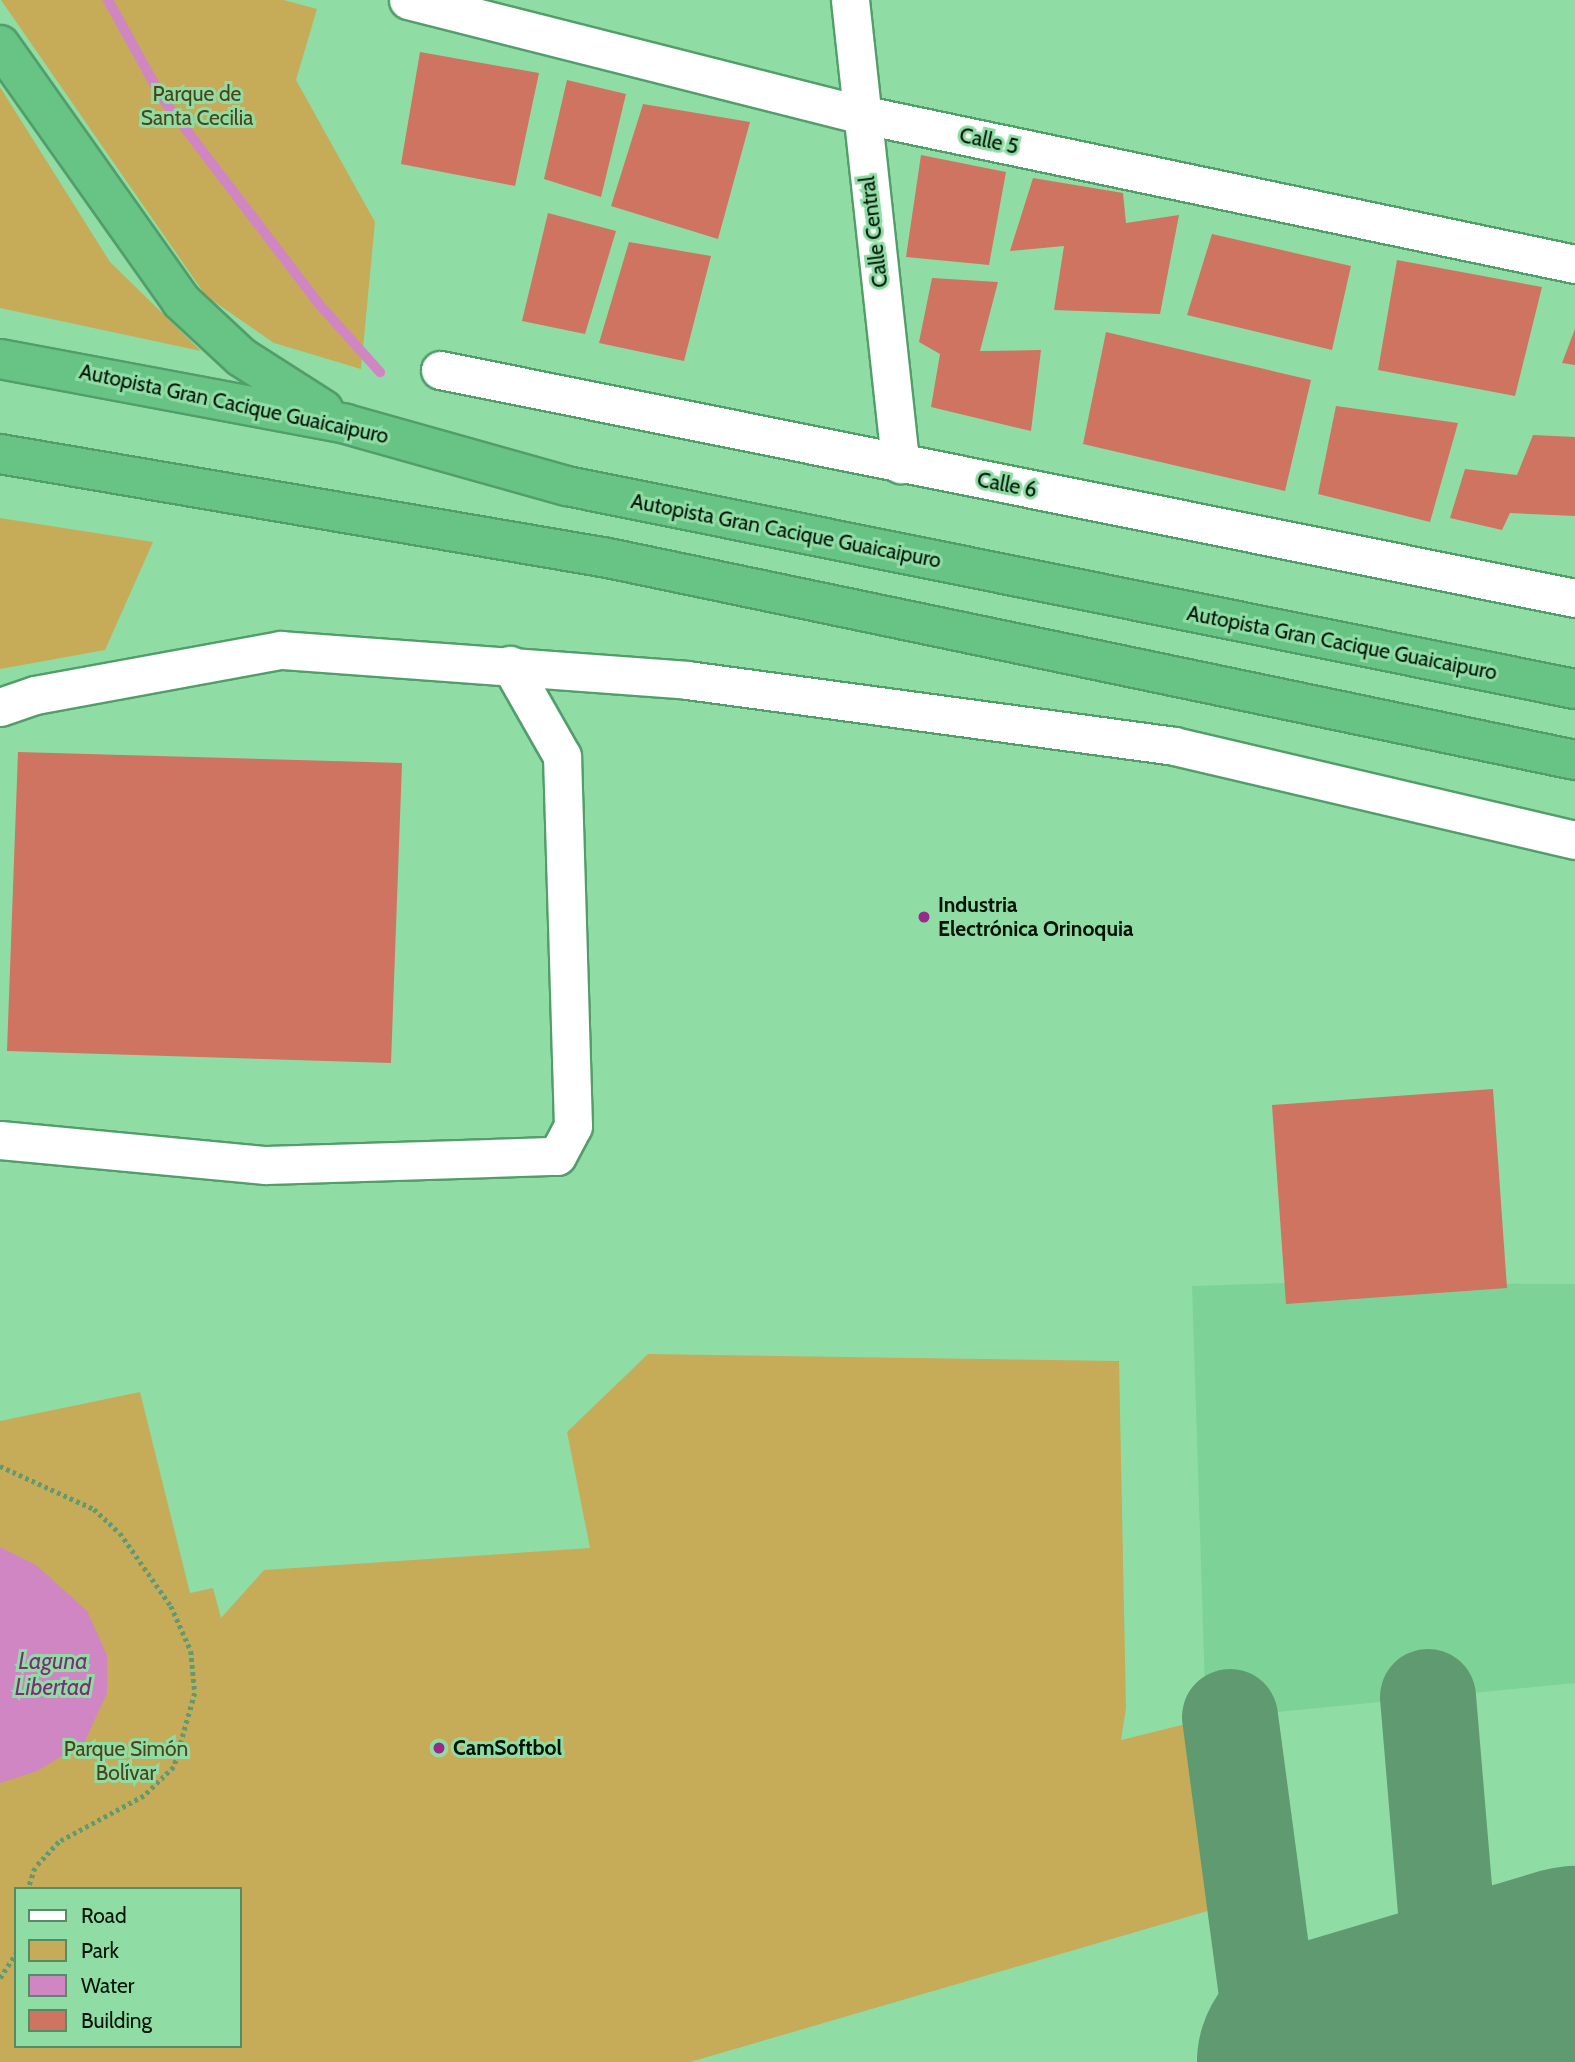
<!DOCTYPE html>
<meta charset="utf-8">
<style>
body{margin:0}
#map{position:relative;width:1575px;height:2062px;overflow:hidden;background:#8fdda5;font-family:Cabin,sans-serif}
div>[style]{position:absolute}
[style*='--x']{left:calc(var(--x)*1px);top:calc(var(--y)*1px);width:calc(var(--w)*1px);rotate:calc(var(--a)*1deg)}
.built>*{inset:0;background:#7dd297}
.green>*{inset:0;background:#c6ac58}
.water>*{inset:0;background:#cf86c3}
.stream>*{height:10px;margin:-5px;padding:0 5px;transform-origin:5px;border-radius:5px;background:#cf86c3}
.taxiway>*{height:96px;margin:-48px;padding:0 48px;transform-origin:48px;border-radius:48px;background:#609a70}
.runway>*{height:238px;margin:-119px;padding:0 119px;transform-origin:119px;border-radius:119px;background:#609a70}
.building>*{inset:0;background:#cf7461}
.path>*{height:4.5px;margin-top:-2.25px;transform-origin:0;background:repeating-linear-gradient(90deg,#609a70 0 3.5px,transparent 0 7px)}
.roads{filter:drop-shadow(2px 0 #529e6b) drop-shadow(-2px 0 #529e6b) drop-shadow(0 2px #529e6b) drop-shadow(0 -2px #529e6b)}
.minor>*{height:37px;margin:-18.5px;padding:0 18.5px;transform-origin:18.5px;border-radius:18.5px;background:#fff}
.highway>*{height:38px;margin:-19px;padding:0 19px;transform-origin:19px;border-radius:19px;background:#67c485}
.dots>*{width:19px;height:19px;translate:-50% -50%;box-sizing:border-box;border:4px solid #8fdda5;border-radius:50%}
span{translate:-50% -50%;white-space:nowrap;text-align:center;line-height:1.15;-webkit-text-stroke:6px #8fdda5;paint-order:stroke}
.park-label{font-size:21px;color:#4e421a}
.street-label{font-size:21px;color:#001205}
.poi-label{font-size:21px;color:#001205;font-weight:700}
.left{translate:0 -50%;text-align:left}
.water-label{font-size:23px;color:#812b77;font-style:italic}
.legend{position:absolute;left:14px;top:1887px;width:228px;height:161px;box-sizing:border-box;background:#8fdda5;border:2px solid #568c65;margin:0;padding:9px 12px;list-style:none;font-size:21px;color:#001205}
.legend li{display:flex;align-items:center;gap:14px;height:35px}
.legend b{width:35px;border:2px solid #568c65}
</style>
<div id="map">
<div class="built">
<i style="clip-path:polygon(1285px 1283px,1575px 1284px,1575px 1683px,1206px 1719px,1192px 1286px)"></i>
</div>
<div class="green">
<i style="clip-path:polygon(1px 0,284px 0,317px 9px,296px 80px,375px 222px,361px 369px,274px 343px,206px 296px)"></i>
<i style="clip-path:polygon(0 87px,110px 262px,201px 351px,0 308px)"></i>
<i style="clip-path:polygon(0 518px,153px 542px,105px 650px,0 669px)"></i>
<i style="clip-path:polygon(evenodd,648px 1354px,1119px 1361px,1126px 1708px,1121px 1740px,1206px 1719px,1211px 1910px,690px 2062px,0 2062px,0 1421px,140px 1392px,190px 1593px,213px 1588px,221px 1618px,264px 1570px,590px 1548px,567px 1432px,648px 1354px,16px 1889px,240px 1889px,240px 2046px,16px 2046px,16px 1889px)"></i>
</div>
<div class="water">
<i style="clip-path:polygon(0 1547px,36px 1565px,87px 1611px,107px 1655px,107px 1693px,84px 1743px,37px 1771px,0 1783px)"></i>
</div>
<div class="stream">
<i style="--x:108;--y:0;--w:112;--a:61.1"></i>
<i style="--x:162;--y:98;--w:258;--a:52.7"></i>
<i style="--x:318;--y:303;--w:93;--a:48.1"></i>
</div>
<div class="taxiway">
<i style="--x:1428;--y:1697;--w:324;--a:85.2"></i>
<i style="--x:1230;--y:1717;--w:348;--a:82.4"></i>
</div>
<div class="runway">
<i style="--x:1316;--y:2062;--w:270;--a:-16.6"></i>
</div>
<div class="building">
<i style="clip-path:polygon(420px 52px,539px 73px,515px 186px,401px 164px)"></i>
<i style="clip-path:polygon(567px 80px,626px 94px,601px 197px,544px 179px)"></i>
<i style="clip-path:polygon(643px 104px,750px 122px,718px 239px,611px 206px)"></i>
<i style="clip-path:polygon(921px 155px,1006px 172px,989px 265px,906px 257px)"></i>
<i style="clip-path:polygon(1033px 178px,1123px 193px,1126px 223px,1179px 215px,1160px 314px,1054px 310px,1064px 246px,1010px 251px)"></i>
<i style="clip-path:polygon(548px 213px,616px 231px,585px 334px,522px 321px)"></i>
<i style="clip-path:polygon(1212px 234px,1351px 266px,1332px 350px,1187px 315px)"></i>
<i style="clip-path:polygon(629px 242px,711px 256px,684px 361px,599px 343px)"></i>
<i style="clip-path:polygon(1397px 260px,1542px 287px,1515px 396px,1378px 370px)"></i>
<i style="clip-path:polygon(932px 278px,998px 282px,980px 351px,1041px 350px,1031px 431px,931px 407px,940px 354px,919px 342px)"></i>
<i style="clip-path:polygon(1575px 329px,1575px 365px,1562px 363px)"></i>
<i style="clip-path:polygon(1106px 332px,1311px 380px,1285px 491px,1083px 444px)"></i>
<i style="clip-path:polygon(1336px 406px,1458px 423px,1430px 522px,1318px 494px)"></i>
<i style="clip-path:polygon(1533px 435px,1575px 437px,1575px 516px,1510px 513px,1502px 530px,1450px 518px,1465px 469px,1517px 475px)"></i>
<i style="clip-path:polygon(18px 752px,402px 763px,391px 1063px,7px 1051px)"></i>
<i style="clip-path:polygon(1493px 1089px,1507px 1288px,1286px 1304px,1272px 1105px)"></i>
</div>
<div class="path">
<i style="--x:0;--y:1466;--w:103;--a:24.6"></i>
<i style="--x:94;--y:1509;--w:35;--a:43"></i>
<i style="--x:120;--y:1533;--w:89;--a:55.1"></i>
<i style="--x:171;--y:1606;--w:49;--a:66"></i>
<i style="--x:191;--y:1651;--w:42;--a:84.6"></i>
<i style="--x:195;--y:1693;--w:77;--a:105.8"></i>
<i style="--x:174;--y:1767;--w:42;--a:136"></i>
<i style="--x:144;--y:1796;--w:97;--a:151.6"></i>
<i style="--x:59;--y:1842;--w:35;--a:133"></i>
<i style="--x:35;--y:1868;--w:22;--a:108"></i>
<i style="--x:0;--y:1978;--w:30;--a:-57"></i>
</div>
<div class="roads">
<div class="minor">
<i style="--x:408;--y:0;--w:466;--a:14.2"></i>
<i style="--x:860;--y:114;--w:731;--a:11.85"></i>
<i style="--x:850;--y:0;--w:467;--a:83.8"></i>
<i style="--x:440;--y:370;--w:1158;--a:11.36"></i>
<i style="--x:0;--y:707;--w:37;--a:-19"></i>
<i style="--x:35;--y:695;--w:250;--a:-10.4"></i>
<i style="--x:281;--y:650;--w:407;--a:4.2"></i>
<i style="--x:687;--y:680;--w:491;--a:7.7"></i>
<i style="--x:1174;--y:746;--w:412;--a:13.2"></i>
<i style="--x:0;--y:1140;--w:267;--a:5.4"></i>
<i style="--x:266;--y:1165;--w:291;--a:-1.8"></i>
<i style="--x:557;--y:1156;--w:34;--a:-62"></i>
<i style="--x:573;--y:1126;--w:370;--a:-91.7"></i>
<i style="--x:562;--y:756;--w:105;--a:-119.7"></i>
</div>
<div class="highway">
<i style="--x:0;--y:45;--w:314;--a:54.7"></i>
<i style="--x:181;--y:301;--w:82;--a:43"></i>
<i style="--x:241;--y:357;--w:98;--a:32.6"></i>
<i style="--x:0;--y:359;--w:352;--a:10.6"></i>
<i style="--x:346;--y:424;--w:230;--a:15.7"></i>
<i style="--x:567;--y:486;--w:1028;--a:11.39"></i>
<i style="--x:0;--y:454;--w:617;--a:9.71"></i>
<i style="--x:608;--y:558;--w:988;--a:11.8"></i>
</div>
</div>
<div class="dots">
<i style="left:924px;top:917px;background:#972a8b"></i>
<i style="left:439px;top:1748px;background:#972a8b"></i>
</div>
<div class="park-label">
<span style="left:197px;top:106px">Parque de<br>Santa Cecilia</span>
<span style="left:126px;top:1761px">Parque Simón<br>Bolívar</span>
</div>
<div class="street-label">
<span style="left:989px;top:141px;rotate:12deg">Calle 5</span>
<span style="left:874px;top:232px;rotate:-97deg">Calle Central</span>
<span style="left:234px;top:404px;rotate:12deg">Autopista Gran Cacique Guaicaipuro</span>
<span style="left:1007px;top:485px;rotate:11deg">Calle 6</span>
<span style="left:786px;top:531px;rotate:11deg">Autopista Gran Cacique Guaicaipuro</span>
<span style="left:1342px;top:643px;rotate:11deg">Autopista Gran Cacique Guaicaipuro</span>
</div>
<div class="poi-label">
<span class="left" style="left:938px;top:917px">Industria<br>Electrónica Orinoquia</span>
<span class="left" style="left:453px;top:1748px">CamSoftbol</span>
</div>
<div class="water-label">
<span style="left:53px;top:1674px">Laguna<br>Libertad</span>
</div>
<ul class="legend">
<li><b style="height:9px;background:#fff"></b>Road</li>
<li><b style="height:19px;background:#c6ac58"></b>Park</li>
<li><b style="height:19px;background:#cf86c3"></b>Water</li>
<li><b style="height:19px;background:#cf7461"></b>Building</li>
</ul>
</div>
